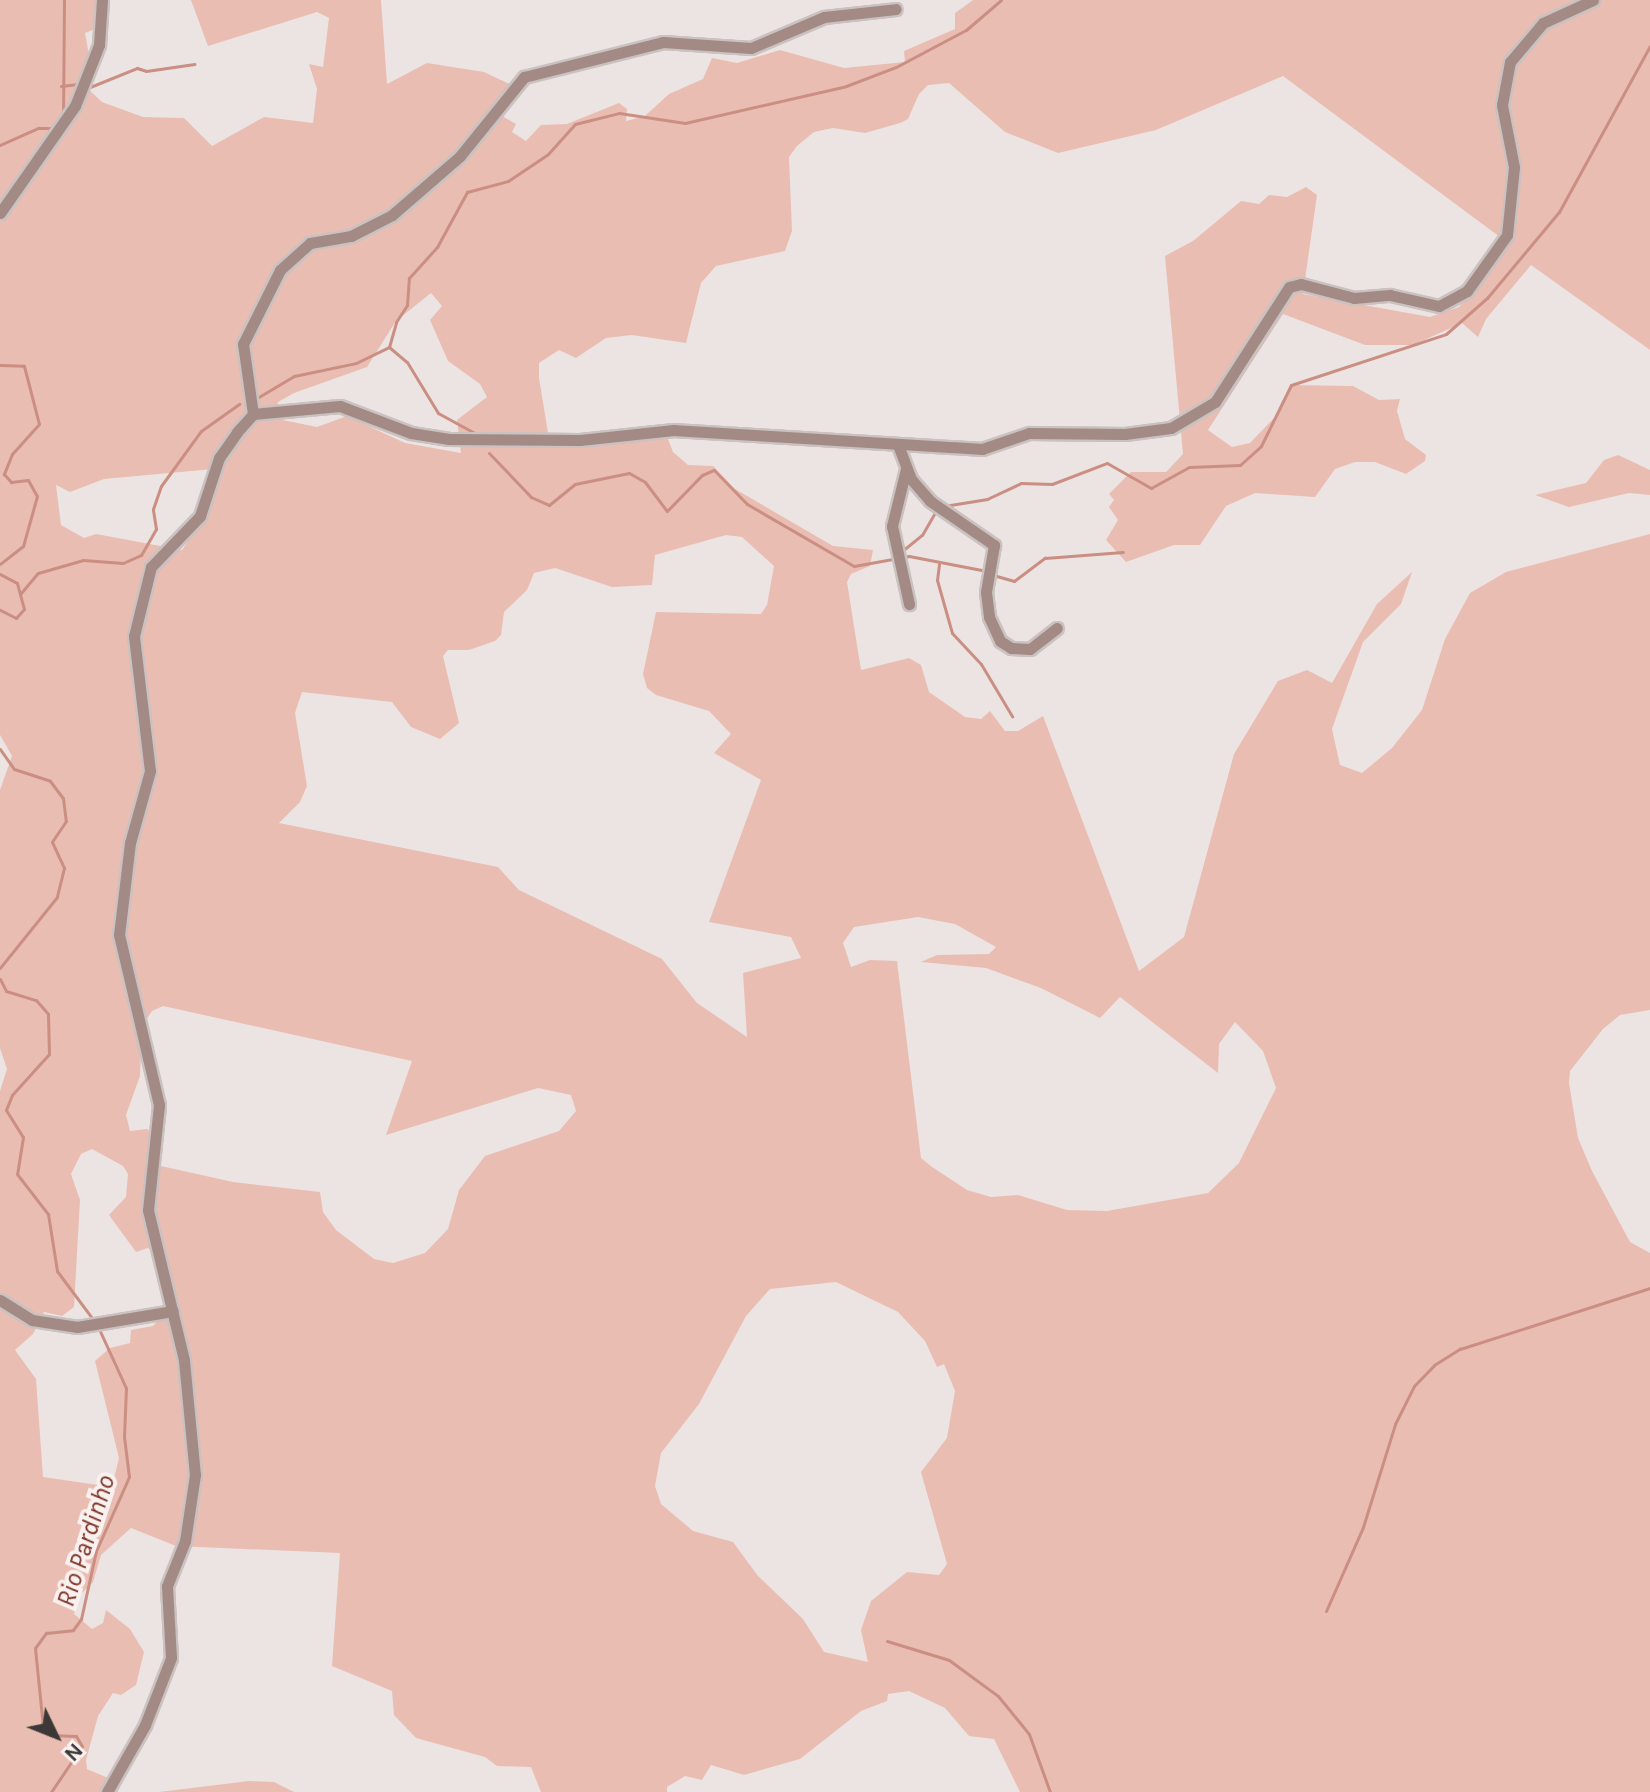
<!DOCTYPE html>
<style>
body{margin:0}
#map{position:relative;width:1650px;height:1792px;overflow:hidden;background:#ece4e2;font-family:Karla,sans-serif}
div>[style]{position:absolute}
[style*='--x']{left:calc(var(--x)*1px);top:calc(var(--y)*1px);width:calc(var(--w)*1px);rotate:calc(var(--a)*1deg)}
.green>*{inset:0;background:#eabdb3}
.stream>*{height:3px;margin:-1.5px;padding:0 1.5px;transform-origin:1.5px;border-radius:1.5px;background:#ca8f82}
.roads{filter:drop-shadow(2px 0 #c9c2c0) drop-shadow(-2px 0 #c9c2c0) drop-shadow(0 2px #c9c2c0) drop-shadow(0 -2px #c9c2c0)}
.minor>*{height:11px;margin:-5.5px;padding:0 5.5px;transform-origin:5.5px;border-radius:5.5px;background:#a48a84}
span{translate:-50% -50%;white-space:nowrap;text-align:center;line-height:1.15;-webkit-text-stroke:8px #f9f1ef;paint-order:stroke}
.water-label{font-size:26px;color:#7c3325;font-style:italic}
.north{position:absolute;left:16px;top:1696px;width:80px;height:80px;-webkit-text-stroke:6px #f9f1ef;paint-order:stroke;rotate:133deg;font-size:22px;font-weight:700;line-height:32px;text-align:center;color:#3b3837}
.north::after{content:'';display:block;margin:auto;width:28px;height:36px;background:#3b3837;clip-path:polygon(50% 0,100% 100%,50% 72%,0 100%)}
</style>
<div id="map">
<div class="green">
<i style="clip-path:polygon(evenodd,0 0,99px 0,95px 29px,85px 33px,91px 66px,86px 87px,102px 102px,143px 117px,184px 118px,212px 146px,264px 117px,313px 123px,317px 89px,309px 64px,323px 67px,329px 18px,317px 12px,208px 46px,191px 0,381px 0,387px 84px,427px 63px,484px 72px,514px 86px,495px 112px,516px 124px,512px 132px,526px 141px,541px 125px,567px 124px,619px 103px,627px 109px,626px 121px,645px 116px,669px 94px,703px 79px,712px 58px,737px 63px,780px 50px,844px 68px,905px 62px,904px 51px,955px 29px,955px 13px,973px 0,1650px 0,1650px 350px,1531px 265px,1486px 319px,1478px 337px,1462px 323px,1413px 345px,1365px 345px,1283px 314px,1208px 430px,1232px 447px,1250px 443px,1275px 417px,1290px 385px,1353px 386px,1379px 400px,1400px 399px,1397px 411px,1405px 439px,1426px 455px,1425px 461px,1406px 474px,1375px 462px,1355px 462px,1335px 469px,1315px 497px,1255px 493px,1226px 506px,1200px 545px,1174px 545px,1126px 562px,1106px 540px,1118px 520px,1109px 507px,1114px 500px,1109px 494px,1131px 472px,1166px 472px,1183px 454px,1165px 256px,1193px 241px,1241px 201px,1259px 204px,1269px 195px,1287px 197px,1306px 187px,1317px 195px,1303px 294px,1430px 317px,1459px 307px,1490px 273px,1508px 243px,1283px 76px,1156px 130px,1058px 153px,1005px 132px,949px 83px,928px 85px,919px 94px,908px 119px,900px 123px,865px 133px,833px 128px,814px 132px,797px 146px,789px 157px,792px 231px,785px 251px,716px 266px,701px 283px,686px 343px,632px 335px,606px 338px,576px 358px,559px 350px,539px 363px,539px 378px,550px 445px,668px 439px,673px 452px,688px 465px,713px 466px,735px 489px,833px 546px,873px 550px,870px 566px,851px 574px,847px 582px,861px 670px,909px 658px,921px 665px,929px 692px,965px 717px,981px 719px,990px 711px,1005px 731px,1018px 731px,1043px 716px,1139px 971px,1184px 937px,1234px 754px,1278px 681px,1307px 670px,1332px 683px,1377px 604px,1412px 572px,1401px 604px,1363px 642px,1332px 729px,1340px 765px,1362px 773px,1392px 748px,1422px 710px,1445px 639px,1470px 593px,1506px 572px,1650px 534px,1650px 1010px,1620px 1015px,1603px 1029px,1570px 1071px,1569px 1083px,1578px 1138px,1592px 1171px,1630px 1242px,1650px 1253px,1650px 1792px,1020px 1792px,994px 1739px,969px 1736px,945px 1708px,909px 1691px,888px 1694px,887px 1701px,861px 1711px,800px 1759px,744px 1775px,711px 1765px,702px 1780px,685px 1776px,667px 1787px,667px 1792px,541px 1792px,531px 1767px,497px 1766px,485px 1757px,416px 1738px,394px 1715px,392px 1691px,332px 1666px,340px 1553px,176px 1546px,131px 1528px,101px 1555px,93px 1582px,79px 1596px,74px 1614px,92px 1629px,103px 1623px,106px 1610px,130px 1629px,144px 1652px,136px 1685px,121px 1695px,113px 1693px,98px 1716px,86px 1760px,87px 1769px,115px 1781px,110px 1792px,0 1792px,0 1091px,7px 1069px,0 1048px,0 790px,12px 756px,0 735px,0 0,431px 293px,442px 306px,430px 320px,448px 361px,480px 384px,487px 397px,457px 420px,461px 453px,405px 443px,347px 416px,317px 427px,273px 418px,278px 402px,294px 393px,367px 367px,396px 321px,431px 293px,0 0,213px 469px,203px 520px,182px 550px,96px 534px,84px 538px,61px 525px,56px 485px,70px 492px,104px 479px,213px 469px,0 0,726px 535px,742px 537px,774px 566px,767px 605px,761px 614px,656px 612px,643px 674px,647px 688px,656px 695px,709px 711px,731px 734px,714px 753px,761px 780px,709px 922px,791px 937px,801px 958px,743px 973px,747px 1037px,697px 1003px,662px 959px,519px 890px,498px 867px,279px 823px,300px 802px,307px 786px,295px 713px,302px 692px,392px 702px,411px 727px,440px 739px,459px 723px,443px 656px,448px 650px,469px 650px,495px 641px,501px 635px,504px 612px,527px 590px,534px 573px,555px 568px,612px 587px,652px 585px,655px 555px,726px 535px,0 0,918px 917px,955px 924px,996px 947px,989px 954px,937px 955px,921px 962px,986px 968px,1041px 988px,1100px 1018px,1120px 997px,1218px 1073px,1219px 1044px,1235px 1022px,1263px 1051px,1276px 1088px,1239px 1163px,1208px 1193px,1107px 1211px,1067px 1210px,1018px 1195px,991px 1197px,967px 1190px,932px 1167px,921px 1158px,897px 961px,870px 960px,851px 967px,843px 943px,854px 927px,918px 917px,0 0,163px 1006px,412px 1061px,386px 1135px,538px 1088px,571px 1095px,576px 1111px,559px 1131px,485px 1156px,459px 1190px,448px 1229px,425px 1253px,393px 1263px,374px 1259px,336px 1230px,323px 1212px,320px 1192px,233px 1182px,152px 1164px,154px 1135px,147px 1129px,130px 1131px,126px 1115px,140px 1076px,142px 1026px,152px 1011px,163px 1006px,0 0,92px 1149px,123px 1166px,128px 1174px,126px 1197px,109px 1215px,136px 1252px,148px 1248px,155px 1254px,168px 1308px,153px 1326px,131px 1330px,130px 1343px,110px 1348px,95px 1361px,119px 1458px,112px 1487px,43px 1477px,36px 1379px,15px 1350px,33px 1334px,44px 1312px,62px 1316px,74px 1307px,80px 1200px,71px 1174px,81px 1154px,92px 1149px,0 0,836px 1282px,898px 1312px,925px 1341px,937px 1367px,944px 1364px,955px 1391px,947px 1438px,921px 1472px,947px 1564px,939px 1575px,907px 1572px,871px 1601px,861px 1630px,868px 1662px,824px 1652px,803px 1619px,758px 1576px,733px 1542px,693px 1531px,661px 1504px,655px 1486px,661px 1453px,699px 1404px,746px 1316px,770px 1289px,836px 1282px)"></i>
<i style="clip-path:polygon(1618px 455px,1650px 470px,1650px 495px,1629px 493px,1569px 507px,1535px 495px,1586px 483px,1604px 460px)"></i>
<i style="clip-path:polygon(249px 1781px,274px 1782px,294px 1792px,159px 1792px)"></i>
</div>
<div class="stream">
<i style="--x:61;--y:86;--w:17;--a:-7"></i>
<i style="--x:90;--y:87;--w:51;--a:-22"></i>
<i style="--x:137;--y:68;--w:9;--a:18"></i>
<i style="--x:146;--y:71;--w:49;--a:-8.3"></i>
<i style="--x:63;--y:116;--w:116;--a:-89.5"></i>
<i style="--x:0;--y:145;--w:42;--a:-24.1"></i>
<i style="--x:38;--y:128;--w:15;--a:0"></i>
<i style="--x:389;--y:347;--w:23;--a:40"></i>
<i style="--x:407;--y:362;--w:60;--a:58.7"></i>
<i style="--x:438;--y:413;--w:48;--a:28.7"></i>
<i style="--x:0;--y:365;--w:24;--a:2"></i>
<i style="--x:24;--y:366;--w:60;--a:75.5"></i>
<i style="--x:39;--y:424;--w:40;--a:132"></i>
<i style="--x:12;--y:454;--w:22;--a:112"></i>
<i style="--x:4;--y:474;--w:11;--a:49"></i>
<i style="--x:11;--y:482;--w:17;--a:-7"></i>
<i style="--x:28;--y:480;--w:18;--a:61"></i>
<i style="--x:37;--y:496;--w:52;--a:105.6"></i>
<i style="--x:23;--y:546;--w:29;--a:142"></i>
<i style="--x:257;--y:398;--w:43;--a:-30.7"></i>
<i style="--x:294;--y:376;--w:63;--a:-11.8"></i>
<i style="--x:356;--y:363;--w:37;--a:-26"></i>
<i style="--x:389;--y:347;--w:26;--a:-74"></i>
<i style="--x:396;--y:322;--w:20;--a:-57"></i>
<i style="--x:407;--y:305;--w:27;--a:-86"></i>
<i style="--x:409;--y:278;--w:42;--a:-47.9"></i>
<i style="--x:437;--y:247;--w:63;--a:-61.4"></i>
<i style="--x:467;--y:192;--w:42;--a:-15"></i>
<i style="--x:508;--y:181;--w:48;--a:-34"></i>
<i style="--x:548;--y:154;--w:40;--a:-48"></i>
<i style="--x:575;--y:124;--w:45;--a:-14"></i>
<i style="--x:619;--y:113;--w:67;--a:8.6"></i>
<i style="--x:685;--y:123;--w:165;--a:-12.9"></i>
<i style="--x:846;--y:86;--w:53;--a:-20.8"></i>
<i style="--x:896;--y:67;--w:79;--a:-27.9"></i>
<i style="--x:966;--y:30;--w:46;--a:-40.6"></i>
<i style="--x:489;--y:453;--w:61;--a:46.3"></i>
<i style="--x:531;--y:497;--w:20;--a:24"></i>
<i style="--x:549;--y:505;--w:33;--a:-39"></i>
<i style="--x:575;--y:484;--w:55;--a:-11.5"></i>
<i style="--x:629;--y:473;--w:18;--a:29"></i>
<i style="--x:645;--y:482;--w:36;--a:53"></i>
<i style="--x:667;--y:511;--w:50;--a:-45.8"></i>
<i style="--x:702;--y:475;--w:13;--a:-23"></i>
<i style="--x:714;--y:470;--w:47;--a:45.9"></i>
<i style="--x:747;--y:504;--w:124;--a:30.1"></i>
<i style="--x:854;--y:566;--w:56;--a:-10.3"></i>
<i style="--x:909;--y:556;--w:79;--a:10.9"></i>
<i style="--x:944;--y:506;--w:44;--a:-9.2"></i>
<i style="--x:987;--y:499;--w:38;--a:-25"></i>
<i style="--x:1021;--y:483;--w:31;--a:2"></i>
<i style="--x:1052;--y:484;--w:59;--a:-20.9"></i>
<i style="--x:1107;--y:463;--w:51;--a:29.6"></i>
<i style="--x:1151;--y:488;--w:43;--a:-28.9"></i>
<i style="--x:1189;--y:467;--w:51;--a:-2.2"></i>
<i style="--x:1240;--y:465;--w:28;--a:-42"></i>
<i style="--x:1261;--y:446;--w:68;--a:-63.8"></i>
<i style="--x:1291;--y:385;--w:163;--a:-18.2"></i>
<i style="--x:1446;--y:334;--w:55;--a:-41.3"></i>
<i style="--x:1487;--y:298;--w:112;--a:-50.1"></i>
<i style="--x:1559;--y:212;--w:189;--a:-61.3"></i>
<i style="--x:902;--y:551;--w:26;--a:-39"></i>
<i style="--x:922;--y:535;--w:30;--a:-60"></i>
<i style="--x:939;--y:564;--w:16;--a:97"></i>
<i style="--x:937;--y:580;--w:55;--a:74.2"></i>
<i style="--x:952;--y:633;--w:42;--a:46.9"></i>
<i style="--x:981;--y:664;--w:61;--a:59.2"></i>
<i style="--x:0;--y:574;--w:19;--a:28"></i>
<i style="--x:17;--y:583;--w:27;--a:75"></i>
<i style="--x:24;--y:609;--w:12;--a:132"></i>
<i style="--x:16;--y:618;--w:18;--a:-153"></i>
<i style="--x:993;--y:575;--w:22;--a:16"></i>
<i style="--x:1014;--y:581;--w:39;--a:-37"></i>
<i style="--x:1045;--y:558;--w:78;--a:-4.4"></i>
<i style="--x:21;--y:593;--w:26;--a:-50"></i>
<i style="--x:38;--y:573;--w:47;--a:-16.1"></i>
<i style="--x:83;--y:560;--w:40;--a:4.3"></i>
<i style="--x:123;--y:563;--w:20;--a:-24"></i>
<i style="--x:141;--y:555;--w:30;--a:-60"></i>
<i style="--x:156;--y:529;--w:20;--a:-99"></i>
<i style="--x:153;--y:509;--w:24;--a:-71"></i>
<i style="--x:161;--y:486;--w:68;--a:-54"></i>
<i style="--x:201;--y:431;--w:47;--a:-35.4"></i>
<i style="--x:0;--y:749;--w:24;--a:55"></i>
<i style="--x:14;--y:769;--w:38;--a:18"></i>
<i style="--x:50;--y:781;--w:21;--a:53"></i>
<i style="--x:63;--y:798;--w:23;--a:83"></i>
<i style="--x:66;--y:821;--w:25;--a:124"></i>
<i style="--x:52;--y:842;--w:29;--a:65"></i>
<i style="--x:64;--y:868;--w:30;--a:104"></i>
<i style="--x:57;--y:897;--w:91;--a:128.8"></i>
<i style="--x:0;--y:979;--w:13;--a:63"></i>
<i style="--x:6;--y:991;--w:31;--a:17"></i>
<i style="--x:36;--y:1000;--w:18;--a:49"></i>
<i style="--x:48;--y:1014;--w:40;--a:88.6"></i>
<i style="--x:49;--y:1054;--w:55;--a:132.1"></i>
<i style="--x:12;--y:1095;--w:16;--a:112"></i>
<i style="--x:6;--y:1110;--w:32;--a:58"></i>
<i style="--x:23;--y:1137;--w:37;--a:99"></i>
<i style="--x:17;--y:1174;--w:51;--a:52.2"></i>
<i style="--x:48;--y:1214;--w:58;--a:81"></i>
<i style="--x:57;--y:1271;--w:64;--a:53.3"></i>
<i style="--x:1326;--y:1611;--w:92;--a:-66.2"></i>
<i style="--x:1363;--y:1527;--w:108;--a:-72.7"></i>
<i style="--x:1395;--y:1424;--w:42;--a:-63.4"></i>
<i style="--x:1414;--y:1386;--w:29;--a:-46"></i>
<i style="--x:1434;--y:1365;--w:31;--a:-32"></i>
<i style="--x:1460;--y:1349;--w:200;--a:-17.8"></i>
<i style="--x:887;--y:1641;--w:65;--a:17"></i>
<i style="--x:949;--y:1660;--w:61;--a:36.3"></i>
<i style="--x:998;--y:1696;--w:49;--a:50.8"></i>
<i style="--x:1029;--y:1734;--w:62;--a:70.1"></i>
<i style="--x:51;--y:1792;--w:55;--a:-56"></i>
<i style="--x:82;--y:1746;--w:12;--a:-121"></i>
<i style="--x:76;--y:1736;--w:26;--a:-178"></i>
<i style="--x:50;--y:1735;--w:11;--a:-131"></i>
<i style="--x:43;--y:1727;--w:79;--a:-95.8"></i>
<i style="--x:35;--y:1648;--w:19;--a:-54"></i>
<i style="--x:46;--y:1633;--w:27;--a:-6"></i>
<i style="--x:73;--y:1630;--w:14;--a:-54"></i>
<i style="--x:81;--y:1619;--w:70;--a:-77.6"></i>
<i style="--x:96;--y:1551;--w:81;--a:-66"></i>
<i style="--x:129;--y:1477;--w:40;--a:-97.1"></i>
<i style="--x:124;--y:1437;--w:49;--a:-87.7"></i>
<i style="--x:126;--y:1388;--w:65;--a:-114.6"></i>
</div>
<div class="roads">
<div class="minor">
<i style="--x:0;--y:213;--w:131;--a:-55"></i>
<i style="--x:75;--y:106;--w:66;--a:-68.5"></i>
<i style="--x:99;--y:45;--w:45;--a:-86.2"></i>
<i style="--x:253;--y:414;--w:71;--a:-98.1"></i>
<i style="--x:243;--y:344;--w:83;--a:-63.4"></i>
<i style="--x:280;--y:270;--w:40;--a:-42"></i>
<i style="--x:310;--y:243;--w:42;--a:-9.7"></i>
<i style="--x:351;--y:236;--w:46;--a:-27.1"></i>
<i style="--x:392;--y:215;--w:90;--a:-40.9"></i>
<i style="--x:460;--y:156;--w:102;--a:-51"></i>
<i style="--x:524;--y:77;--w:143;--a:-14.1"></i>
<i style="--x:663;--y:42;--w:88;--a:3.9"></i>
<i style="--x:751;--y:48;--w:79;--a:-23"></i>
<i style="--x:824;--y:17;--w:72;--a:-6.3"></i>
<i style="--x:898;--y:445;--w:36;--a:69"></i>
<i style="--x:911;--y:479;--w:29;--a:49"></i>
<i style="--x:930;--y:501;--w:78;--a:34.5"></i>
<i style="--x:994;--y:545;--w:48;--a:99.7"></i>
<i style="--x:986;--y:592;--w:25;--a:83"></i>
<i style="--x:989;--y:617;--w:26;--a:65"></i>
<i style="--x:1000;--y:641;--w:13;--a:32"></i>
<i style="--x:1011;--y:648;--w:19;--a:3"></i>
<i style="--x:1030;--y:649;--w:34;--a:-38"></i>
<i style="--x:906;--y:469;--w:59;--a:103.8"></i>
<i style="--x:892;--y:526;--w:80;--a:77.7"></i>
<i style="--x:0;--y:1300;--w:38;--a:32"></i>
<i style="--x:32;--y:1320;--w:46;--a:8.8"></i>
<i style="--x:77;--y:1327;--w:97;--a:-9.5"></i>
<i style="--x:107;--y:1792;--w:77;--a:-60.4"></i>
<i style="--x:145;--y:1725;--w:72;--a:-68.8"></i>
<i style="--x:171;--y:1658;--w:72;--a:-93.2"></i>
<i style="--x:167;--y:1586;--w:48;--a:-68.2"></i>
<i style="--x:185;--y:1541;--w:67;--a:-81.4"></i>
<i style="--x:195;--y:1475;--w:116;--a:-95.5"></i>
<i style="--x:184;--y:1360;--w:154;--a:-103.5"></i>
<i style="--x:148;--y:1210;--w:106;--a:-84"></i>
<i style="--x:159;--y:1105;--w:175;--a:-103.2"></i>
<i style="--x:119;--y:935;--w:93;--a:-83.2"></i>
<i style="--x:130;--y:843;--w:75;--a:-74.5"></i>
<i style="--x:150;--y:771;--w:136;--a:-96.8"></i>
<i style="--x:134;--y:636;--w:71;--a:-76.2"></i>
<i style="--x:151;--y:567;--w:71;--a:-46.1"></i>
<i style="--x:200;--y:516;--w:61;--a:-71.9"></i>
<i style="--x:219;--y:458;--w:32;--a:-55"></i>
<i style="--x:237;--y:432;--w:24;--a:-48"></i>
<i style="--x:253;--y:414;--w:87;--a:-5.3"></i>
<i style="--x:340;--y:406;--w:76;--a:20.8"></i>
<i style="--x:411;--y:433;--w:37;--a:9"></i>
<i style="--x:448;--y:439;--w:132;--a:0.4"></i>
<i style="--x:580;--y:440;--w:94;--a:-6.1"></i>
<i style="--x:673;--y:430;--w:310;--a:3.5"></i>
<i style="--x:982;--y:449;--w:50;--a:-18.8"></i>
<i style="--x:1029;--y:433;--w:96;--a:0.6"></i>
<i style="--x:1125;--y:434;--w:46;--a:-7.4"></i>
<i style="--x:1171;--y:428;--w:51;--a:-30.6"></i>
<i style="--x:1215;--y:402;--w:137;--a:-57.2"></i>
<i style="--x:1289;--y:287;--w:12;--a:-14"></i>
<i style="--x:1301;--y:284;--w:55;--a:14.8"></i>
<i style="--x:1354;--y:298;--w:36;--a:-5"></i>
<i style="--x:1390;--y:295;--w:50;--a:12.7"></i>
<i style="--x:1439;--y:306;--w:32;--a:-28"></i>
<i style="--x:1467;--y:291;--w:69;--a:-54.5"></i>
<i style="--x:1507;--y:235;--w:68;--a:-84.1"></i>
<i style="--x:1514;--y:167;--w:63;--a:-101"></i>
<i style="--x:1502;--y:105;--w:44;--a:-79.5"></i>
<i style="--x:1510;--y:62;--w:51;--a:-49.8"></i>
<i style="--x:1543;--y:23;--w:55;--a:-24.7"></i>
</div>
</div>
<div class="water-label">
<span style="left:86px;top:1541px;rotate:-72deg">Rio Pardinho</span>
</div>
<div class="north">N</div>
</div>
